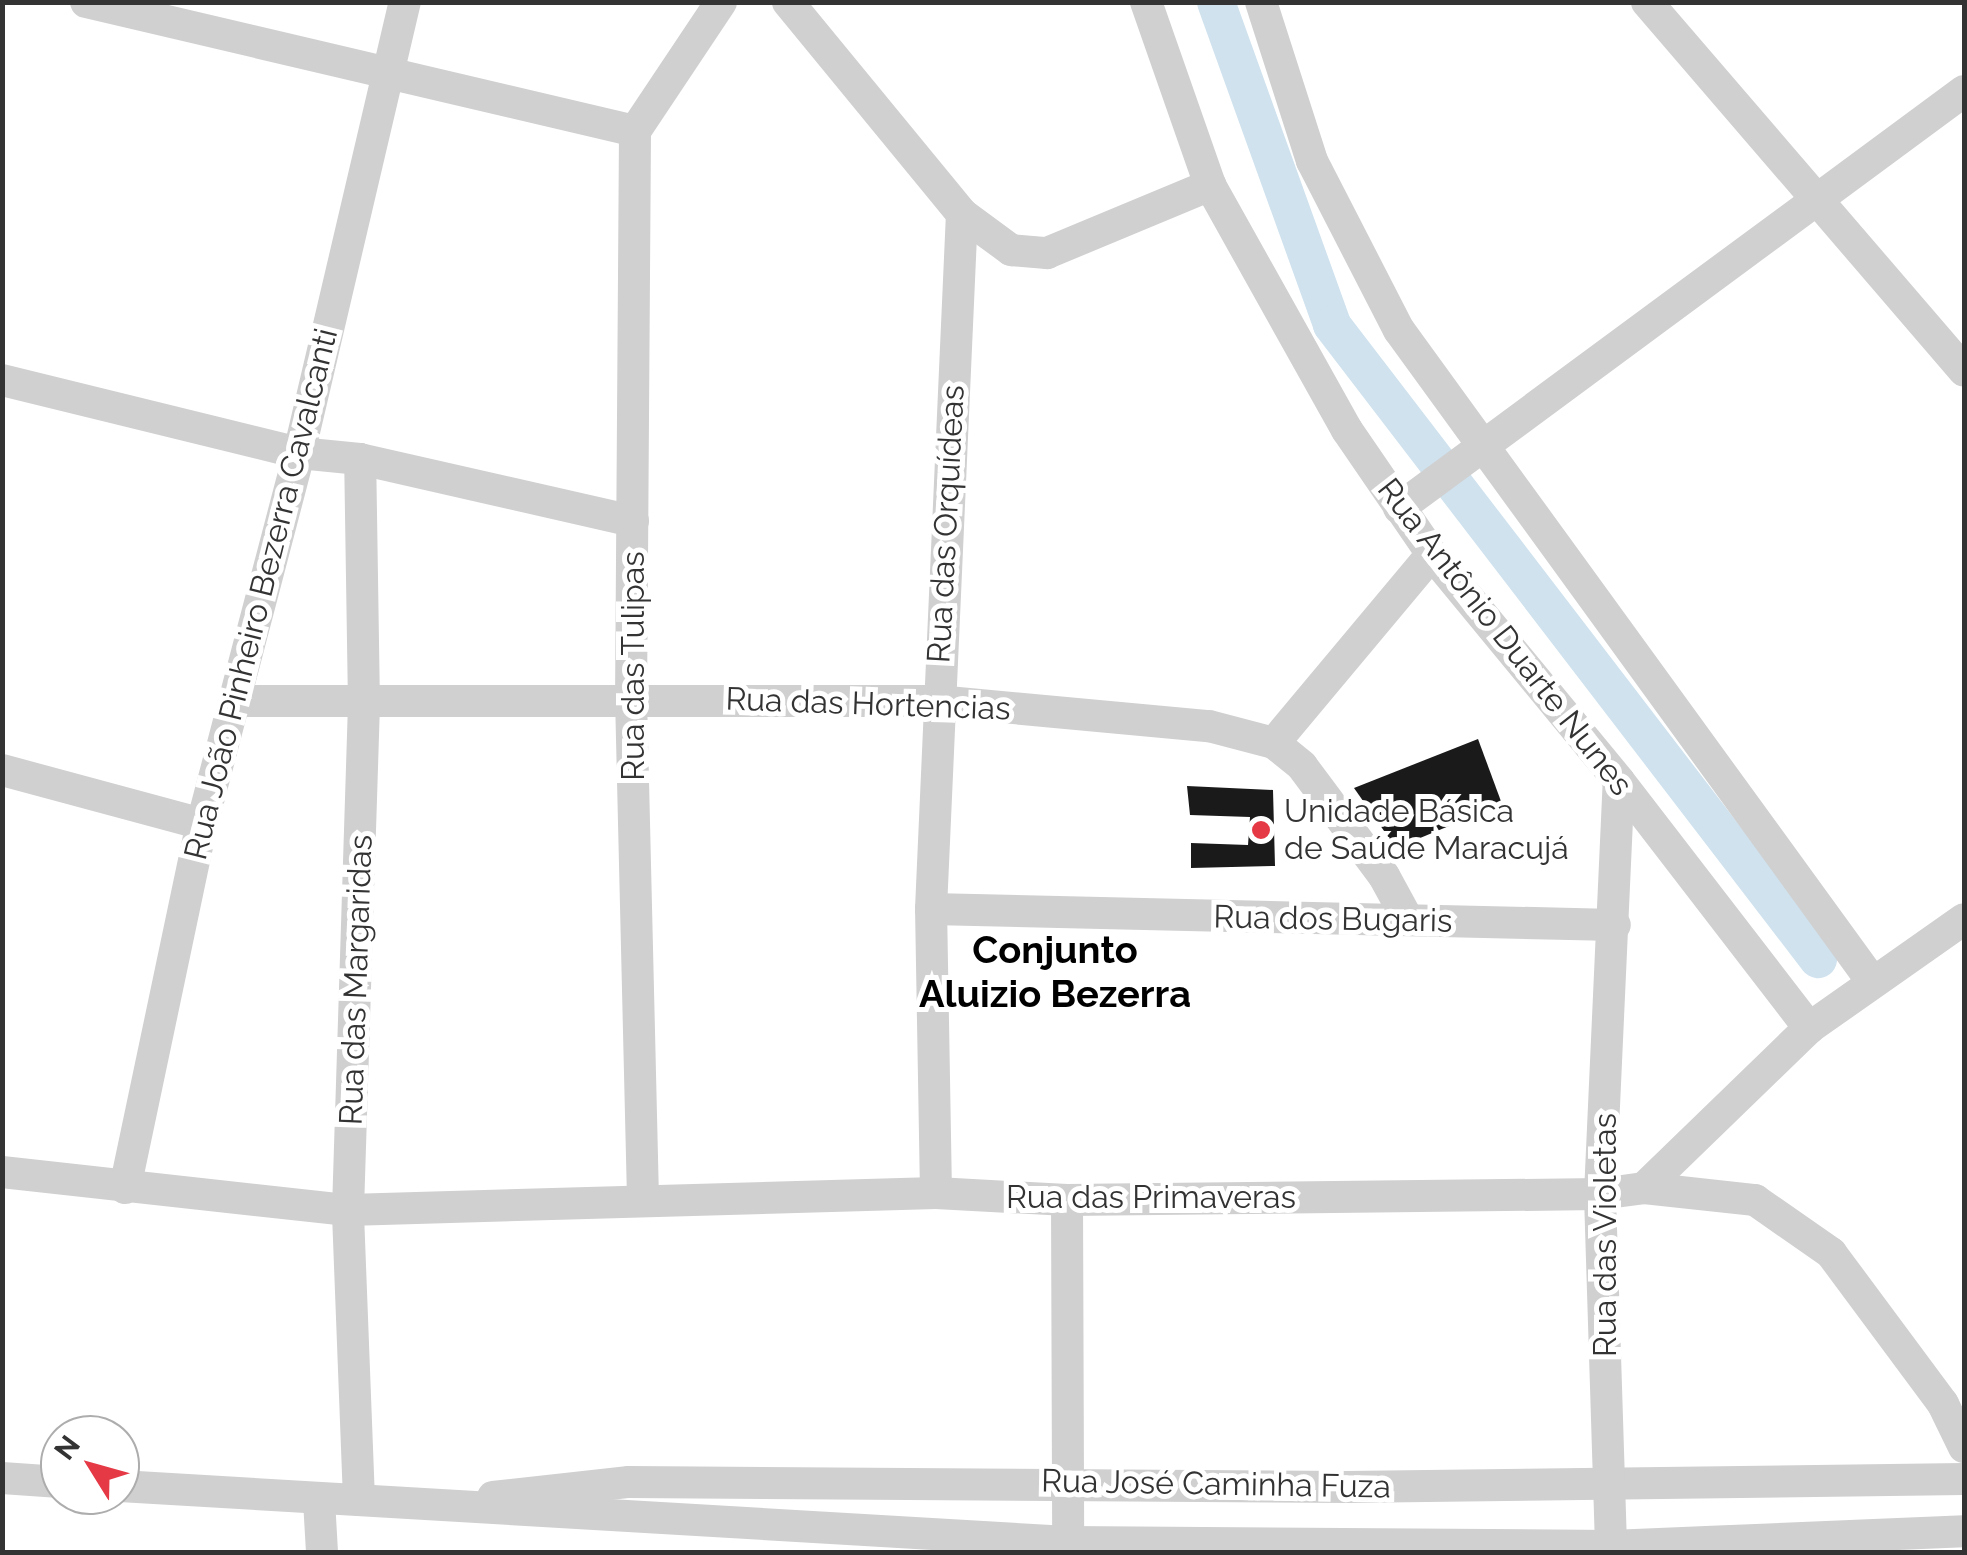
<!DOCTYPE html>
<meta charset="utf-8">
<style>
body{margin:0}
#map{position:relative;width:1967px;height:1555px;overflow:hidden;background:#fff;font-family:Raleway,sans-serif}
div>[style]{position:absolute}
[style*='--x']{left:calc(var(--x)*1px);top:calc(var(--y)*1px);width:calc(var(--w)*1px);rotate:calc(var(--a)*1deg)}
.canal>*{height:38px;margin:-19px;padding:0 19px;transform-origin:19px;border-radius:19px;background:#cfe2ee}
.building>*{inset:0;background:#1a1a1a}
.minor>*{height:32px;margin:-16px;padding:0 16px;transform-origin:16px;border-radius:16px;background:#d0d0d0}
.dots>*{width:28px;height:28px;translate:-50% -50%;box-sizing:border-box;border:5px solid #fff;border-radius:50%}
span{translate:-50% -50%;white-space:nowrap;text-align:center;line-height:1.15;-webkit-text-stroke:10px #fff;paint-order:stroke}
.street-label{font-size:32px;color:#333}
.poi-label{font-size:32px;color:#333}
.left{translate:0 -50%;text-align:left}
.quarter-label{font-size:38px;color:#000;font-weight:700}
.frame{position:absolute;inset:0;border:5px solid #333;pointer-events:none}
.north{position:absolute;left:40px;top:1415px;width:100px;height:100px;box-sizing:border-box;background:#fff;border:2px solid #adadad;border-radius:50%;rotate:307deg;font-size:28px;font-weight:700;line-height:40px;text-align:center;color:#333}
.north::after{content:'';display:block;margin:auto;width:35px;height:45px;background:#e63946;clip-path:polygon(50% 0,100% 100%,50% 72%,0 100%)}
</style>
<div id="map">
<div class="canal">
<i style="--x:1216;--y:2;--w:343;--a:70.2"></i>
<i style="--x:1332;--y:325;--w:799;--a:52.53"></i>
</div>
<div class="building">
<i style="clip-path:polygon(1478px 739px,1502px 804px,1396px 848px,1354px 788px)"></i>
<i style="clip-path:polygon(1187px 786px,1273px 790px,1275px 866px,1191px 868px,1191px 843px,1248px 845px,1250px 817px,1190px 815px)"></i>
</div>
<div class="minor">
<i style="--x:86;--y:2;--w:564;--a:13.22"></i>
<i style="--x:788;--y:2;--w:274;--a:50.6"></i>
<i style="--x:962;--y:214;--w:61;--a:36.3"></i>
<i style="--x:1011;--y:250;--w:36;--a:5"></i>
<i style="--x:1047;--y:253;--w:177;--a:-22.6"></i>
<i style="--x:1146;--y:2;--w:194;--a:70.7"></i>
<i style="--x:1210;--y:185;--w:281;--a:60.8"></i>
<i style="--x:1347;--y:430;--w:150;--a:55.6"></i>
<i style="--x:1432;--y:554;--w:294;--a:50.5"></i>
<i style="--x:1619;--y:781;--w:312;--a:52.4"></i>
<i style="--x:1261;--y:2;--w:167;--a:72.2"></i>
<i style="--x:1312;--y:161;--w:190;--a:62.8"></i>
<i style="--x:1399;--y:330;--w:803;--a:54.01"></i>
<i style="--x:1647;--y:2;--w:486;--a:49.3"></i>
<i style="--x:635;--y:131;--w:566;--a:90.4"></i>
<i style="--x:631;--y:697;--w:503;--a:88.63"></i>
<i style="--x:635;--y:131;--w:155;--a:-56.3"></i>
<i style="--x:2;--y:380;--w:306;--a:13.8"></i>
<i style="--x:299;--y:453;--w:61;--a:5.6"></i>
<i style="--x:360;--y:459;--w:280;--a:12.8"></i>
<i style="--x:1399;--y:508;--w:702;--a:-36.43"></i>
<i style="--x:235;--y:701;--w:702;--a:0"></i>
<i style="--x:937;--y:701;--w:273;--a:5.3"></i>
<i style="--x:1209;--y:726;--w:67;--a:14.7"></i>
<i style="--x:1274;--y:743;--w:36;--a:39"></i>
<i style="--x:1302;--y:766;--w:137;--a:53.3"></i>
<i style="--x:1384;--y:876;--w:50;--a:61.4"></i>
<i style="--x:1274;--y:743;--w:246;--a:-50.1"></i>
<i style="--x:2;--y:770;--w:207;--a:15.1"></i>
<i style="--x:931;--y:909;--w:684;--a:1.34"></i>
<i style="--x:2;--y:1172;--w:348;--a:6.3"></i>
<i style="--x:348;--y:1210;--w:588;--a:-1.66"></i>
<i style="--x:936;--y:1193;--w:131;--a:3.1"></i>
<i style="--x:1067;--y:1200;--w:533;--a:-0.64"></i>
<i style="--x:1600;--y:1194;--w:44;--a:-7.8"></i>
<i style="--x:1644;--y:1188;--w:112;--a:6.2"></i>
<i style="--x:1755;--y:1200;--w:93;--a:34.9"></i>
<i style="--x:1831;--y:1253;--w:188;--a:53.4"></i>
<i style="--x:1943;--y:1404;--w:48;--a:64"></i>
<i style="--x:125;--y:1188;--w:372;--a:-78.1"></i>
<i style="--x:202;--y:824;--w:383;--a:-75.3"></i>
<i style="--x:299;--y:453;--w:463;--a:-76.8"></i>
<i style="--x:1644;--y:1188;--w:230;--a:-44.1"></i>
<i style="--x:1809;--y:1028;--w:189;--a:-35.1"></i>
<i style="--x:936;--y:1193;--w:284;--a:-91"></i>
<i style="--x:931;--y:909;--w:696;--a:-87.45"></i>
<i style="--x:1067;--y:1200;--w:342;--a:89.8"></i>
<i style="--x:2;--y:1478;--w:58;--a:3.9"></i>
<i style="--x:120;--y:1486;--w:950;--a:3.38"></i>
<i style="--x:1068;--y:1542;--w:543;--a:0.42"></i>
<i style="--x:1611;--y:1546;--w:353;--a:-2.4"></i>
<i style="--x:493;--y:1497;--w:137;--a:-6.3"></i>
<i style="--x:629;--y:1482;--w:718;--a:0.4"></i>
<i style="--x:1347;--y:1487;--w:617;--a:-0.74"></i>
<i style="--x:319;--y:1500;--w:52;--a:86.7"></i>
<i style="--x:359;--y:1500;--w:290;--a:-92.2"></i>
<i style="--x:348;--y:1210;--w:505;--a:-88.19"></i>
<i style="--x:364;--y:705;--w:246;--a:-90.9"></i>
<i style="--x:1611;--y:1546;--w:352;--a:-91.8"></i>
<i style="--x:1600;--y:1194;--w:413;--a:-87.4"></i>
</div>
<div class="dots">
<i style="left:1261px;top:830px;background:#e63946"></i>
</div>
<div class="street-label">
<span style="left:946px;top:524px;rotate:-87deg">Rua das Orquídeas</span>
<span style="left:261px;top:594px;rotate:-76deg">Rua João Pinheiro Bezerra Cavalcanti</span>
<span style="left:1505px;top:637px;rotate:52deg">Rua Antônio Duarte Nunes</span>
<span style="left:633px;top:666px;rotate:-90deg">Rua das Tulipas</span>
<span style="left:868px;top:704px;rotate:2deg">Rua das Hortencias</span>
<span style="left:1333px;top:919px;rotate:1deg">Rua dos Bugaris</span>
<span style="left:356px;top:980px;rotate:-88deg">Rua das Margaridas</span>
<span style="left:1151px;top:1197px">Rua das Primaveras</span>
<span style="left:1605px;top:1235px;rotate:-90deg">Rua das Violetas</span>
<span style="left:1216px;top:1484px;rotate:1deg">Rua José Caminha Fuza</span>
</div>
<div class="poi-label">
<span class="left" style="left:1284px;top:830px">Unidade Básica<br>de Saúde Maracujá</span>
</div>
<div class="quarter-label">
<span style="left:1055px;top:972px">Conjunto<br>Aluizio Bezerra</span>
</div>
<div class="frame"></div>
<div class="north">N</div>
</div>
